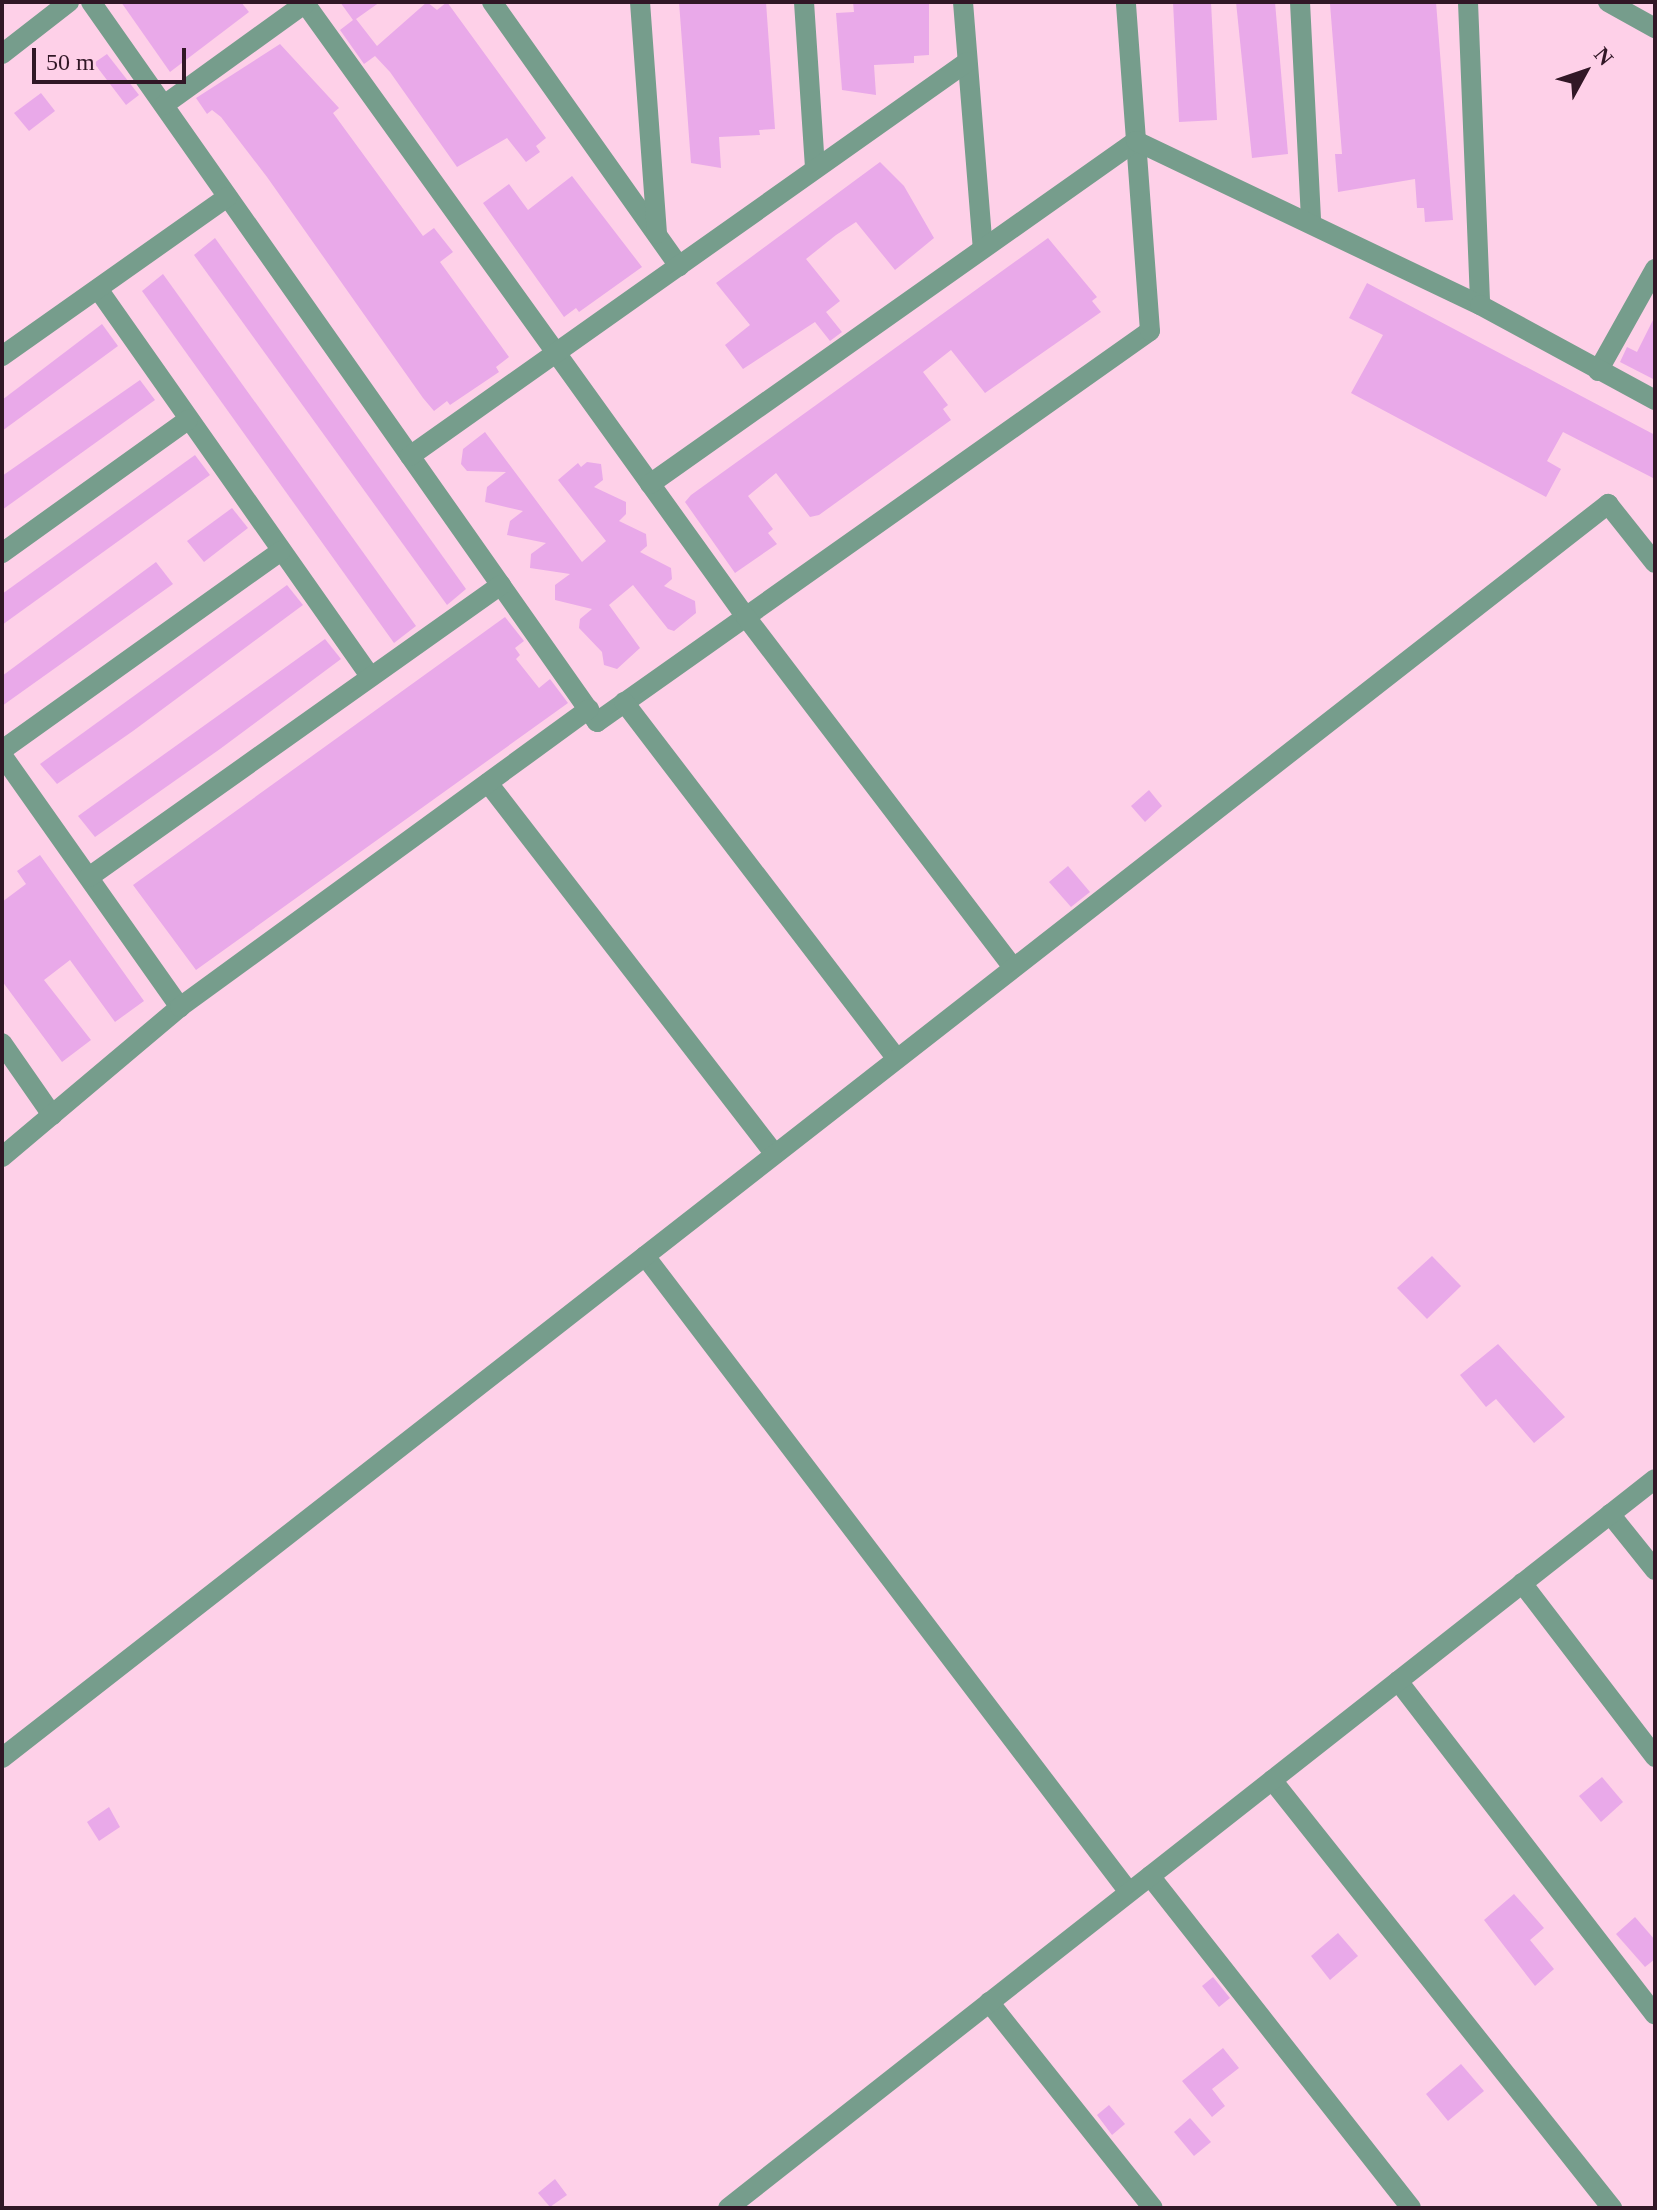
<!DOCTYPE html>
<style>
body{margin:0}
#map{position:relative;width:1657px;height:2210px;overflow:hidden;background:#fed0e8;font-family:"Times New Roman",serif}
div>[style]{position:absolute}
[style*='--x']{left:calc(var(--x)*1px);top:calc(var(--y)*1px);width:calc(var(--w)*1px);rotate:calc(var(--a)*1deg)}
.building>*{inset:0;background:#e9a9e9}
.minor>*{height:20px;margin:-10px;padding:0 10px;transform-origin:10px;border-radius:10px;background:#769d8c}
span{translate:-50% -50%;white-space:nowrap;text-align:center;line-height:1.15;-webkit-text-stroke:7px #fed0e8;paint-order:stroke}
.frame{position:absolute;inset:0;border:4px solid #311726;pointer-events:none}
.north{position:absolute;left:1545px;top:32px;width:80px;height:80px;-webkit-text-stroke:6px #fed0e8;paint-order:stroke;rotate:50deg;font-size:22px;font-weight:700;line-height:32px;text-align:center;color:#311726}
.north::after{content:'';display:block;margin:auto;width:28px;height:36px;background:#311726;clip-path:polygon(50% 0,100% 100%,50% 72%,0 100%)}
.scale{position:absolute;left:32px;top:48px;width:154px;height:36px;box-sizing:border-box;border:4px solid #311726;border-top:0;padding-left:10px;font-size:24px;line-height:28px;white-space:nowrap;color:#311726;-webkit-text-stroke:6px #fed0e8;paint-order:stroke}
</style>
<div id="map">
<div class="building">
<i style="clip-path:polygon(121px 2px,241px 2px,249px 12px,170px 72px)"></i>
<i style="clip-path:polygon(340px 2px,380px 2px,356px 19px,377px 46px,427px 2px,437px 10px,447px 2px,546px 138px,536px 146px,540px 152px,526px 162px,507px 138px,457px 167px,390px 72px,375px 56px,364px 64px,340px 30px,353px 20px)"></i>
<i style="clip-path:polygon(679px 2px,766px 2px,775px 129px,759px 130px,760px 135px,719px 137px,721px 168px,691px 163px)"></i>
<i style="clip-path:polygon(853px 2px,929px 2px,929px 55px,914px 56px,914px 63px,874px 65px,876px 95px,842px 90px,836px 13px,854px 12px)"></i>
<i style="clip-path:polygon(1173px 2px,1211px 2px,1217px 120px,1179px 122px)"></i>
<i style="clip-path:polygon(1236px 2px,1275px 2px,1288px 154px,1252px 158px)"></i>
<i style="clip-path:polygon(1436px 2px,1453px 220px,1425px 222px,1424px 208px,1417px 208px,1415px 179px,1338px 192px,1335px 154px,1342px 154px,1330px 4px)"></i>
<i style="clip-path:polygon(280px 44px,339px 108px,333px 113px,423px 236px,434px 228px,453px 252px,440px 262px,509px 357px,496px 367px,499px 372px,450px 405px,447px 401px,434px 411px,423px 398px,267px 177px,221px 117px,212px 110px,207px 114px,196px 98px)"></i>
<i style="clip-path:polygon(107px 54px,139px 95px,126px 105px,94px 63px)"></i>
<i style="clip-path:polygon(41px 93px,55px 111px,29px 131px,14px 113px)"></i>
<i style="clip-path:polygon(880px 162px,904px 186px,934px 238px,895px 270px,856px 222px,836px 235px,806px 259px,840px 301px,826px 312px,842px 332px,830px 341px,815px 322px,743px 369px,725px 345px,750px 325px,716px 283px)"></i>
<i style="clip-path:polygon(572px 176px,642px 267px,579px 312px,576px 308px,564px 317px,483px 203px,509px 184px,528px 210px)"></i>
<i style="clip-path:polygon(215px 238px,466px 589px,447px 605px,194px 255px)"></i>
<i style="clip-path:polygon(1048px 238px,1097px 297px,1092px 301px,1101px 312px,985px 393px,951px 350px,923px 372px,948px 405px,943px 409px,951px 420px,819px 515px,810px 517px,776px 473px,748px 496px,773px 529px,768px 533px,777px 544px,735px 573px,685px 502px,691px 495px)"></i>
<i style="clip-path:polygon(163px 274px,416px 626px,394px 643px,142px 291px)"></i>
<i style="clip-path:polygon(1367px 283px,1655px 435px,1655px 479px,1563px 432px,1547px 461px,1561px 469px,1546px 497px,1351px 393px,1383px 335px,1349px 318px)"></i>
<i style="clip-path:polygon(1655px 316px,1655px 380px,1620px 362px,1627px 347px,1637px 352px)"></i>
<i style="clip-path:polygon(102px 324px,118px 346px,2px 431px,2px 400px)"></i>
<i style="clip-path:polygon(140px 380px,155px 400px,2px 510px,2px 476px)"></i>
<i style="clip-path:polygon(485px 432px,582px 562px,606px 541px,558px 480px,578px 463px,581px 467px,587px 462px,601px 464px,603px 480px,594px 487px,626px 502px,626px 514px,619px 521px,646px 534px,647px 546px,640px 552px,671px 568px,672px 579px,664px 586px,695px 601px,696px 613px,674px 631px,668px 629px,633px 585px,609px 605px,640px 648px,617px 669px,604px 665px,602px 652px,579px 628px,580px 619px,592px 609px,555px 600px,555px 585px,570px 574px,530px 568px,531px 554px,546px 543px,507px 535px,510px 521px,523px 511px,485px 502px,487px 487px,506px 472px,467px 471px,461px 464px,463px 449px)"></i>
<i style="clip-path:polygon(195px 455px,210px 475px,2px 625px,2px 594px)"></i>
<i style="clip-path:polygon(232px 508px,248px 528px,204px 562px,187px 541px)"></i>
<i style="clip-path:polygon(156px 562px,173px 584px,2px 706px,2px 676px)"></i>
<i style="clip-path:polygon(287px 585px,303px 605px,133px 731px,57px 784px,40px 764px)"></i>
<i style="clip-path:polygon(505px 617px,524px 641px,515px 648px,520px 655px,516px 659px,539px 688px,550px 679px,568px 703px,196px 970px,133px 885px)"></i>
<i style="clip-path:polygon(325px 639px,341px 659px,220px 749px,95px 837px,78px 816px)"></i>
<i style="clip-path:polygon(1149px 790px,1162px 806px,1145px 822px,1131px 806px)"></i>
<i style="clip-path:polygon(40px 855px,144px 1001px,115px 1022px,70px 960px,44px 980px,91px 1040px,62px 1062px,2px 981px,2px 902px,26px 884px,17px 871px)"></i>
<i style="clip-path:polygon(1068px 866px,1090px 892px,1071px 907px,1049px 882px)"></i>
<i style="clip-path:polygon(1432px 1256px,1461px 1286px,1427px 1319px,1397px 1288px)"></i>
<i style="clip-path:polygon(1498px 1344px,1565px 1417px,1534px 1443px,1496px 1399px,1486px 1407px,1460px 1375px)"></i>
<i style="clip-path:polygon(1602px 1777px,1623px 1802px,1601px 1822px,1579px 1796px)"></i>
<i style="clip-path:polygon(109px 1807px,120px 1827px,99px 1841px,87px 1822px)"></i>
<i style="clip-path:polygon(1514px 1894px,1544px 1928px,1530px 1940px,1554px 1969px,1535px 1986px,1484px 1920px)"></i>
<i style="clip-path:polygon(1635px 1917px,1655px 1940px,1655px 1959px,1645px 1967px,1616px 1934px)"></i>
<i style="clip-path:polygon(1338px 1933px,1358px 1956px,1330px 1980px,1311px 1956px)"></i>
<i style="clip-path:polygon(1213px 1977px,1230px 1998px,1219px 2007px,1202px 1986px)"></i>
<i style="clip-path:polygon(1223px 2048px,1239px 2068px,1212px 2089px,1225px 2106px,1212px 2117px,1182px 2081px)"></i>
<i style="clip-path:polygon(1461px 2064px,1484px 2091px,1448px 2121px,1426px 2094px)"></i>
<i style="clip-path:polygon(1109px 2105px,1125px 2124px,1112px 2135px,1097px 2115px)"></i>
<i style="clip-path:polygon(1190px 2118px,1211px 2142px,1194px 2156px,1174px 2132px)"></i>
<i style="clip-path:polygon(555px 2179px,567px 2195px,550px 2207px,538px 2193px)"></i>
</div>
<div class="minor">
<i style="--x:91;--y:2;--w:880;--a:54.9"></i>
<i style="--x:597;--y:722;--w:677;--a:-35.26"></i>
<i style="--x:1150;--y:331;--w:330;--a:-94.2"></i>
<i style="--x:304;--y:2;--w:757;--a:54.3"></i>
<i style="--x:746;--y:617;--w:441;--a:52.7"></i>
<i style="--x:492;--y:2;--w:324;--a:54.7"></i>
<i style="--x:640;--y:2;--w:232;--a:85.8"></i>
<i style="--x:804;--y:2;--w:167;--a:86.2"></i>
<i style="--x:963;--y:2;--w:247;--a:85.4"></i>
<i style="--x:1300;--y:2;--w:219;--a:87.1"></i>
<i style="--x:1468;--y:2;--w:303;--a:87.7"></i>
<i style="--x:1608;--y:2;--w:54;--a:29"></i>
<i style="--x:2;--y:54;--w:85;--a:-37.8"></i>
<i style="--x:164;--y:105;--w:176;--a:-35.8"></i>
<i style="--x:98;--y:289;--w:473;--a:54.9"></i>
<i style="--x:2;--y:356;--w:276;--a:-35.2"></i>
<i style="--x:1598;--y:371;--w:117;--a:-60.8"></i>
<i style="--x:410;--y:456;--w:682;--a:-35.27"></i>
<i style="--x:650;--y:484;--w:595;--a:-35.21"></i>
<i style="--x:1136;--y:141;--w:381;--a:25.5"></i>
<i style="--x:1480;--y:305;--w:199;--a:28.5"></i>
<i style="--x:2;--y:553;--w:229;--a:-35.6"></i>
<i style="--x:624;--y:702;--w:449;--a:52.6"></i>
<i style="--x:2;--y:750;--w:343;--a:-35.5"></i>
<i style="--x:2;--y:755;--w:309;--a:54.8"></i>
<i style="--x:488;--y:783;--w:469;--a:52.3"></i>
<i style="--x:89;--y:877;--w:505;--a:-35.33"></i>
<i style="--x:2;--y:1043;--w:88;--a:55.2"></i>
<i style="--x:2;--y:1157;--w:233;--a:-40.1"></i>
<i style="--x:180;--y:1007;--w:506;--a:-36.08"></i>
<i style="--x:645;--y:1256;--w:799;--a:52.73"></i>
<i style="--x:1610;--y:1514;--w:72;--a:51.2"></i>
<i style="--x:1522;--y:1583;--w:219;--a:52.6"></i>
<i style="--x:1398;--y:1681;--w:421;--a:52.4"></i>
<i style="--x:2;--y:1758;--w:2038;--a:-37.98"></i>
<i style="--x:1608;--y:504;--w:75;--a:51.5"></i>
<i style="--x:1272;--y:1780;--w:547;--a:51.54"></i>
<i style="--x:1150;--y:1876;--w:422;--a:51.8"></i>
<i style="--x:989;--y:2002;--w:263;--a:51.5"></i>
<i style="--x:728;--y:2208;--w:1179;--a:-38.18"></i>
</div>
<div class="frame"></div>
<div class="north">N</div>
<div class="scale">50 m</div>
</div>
